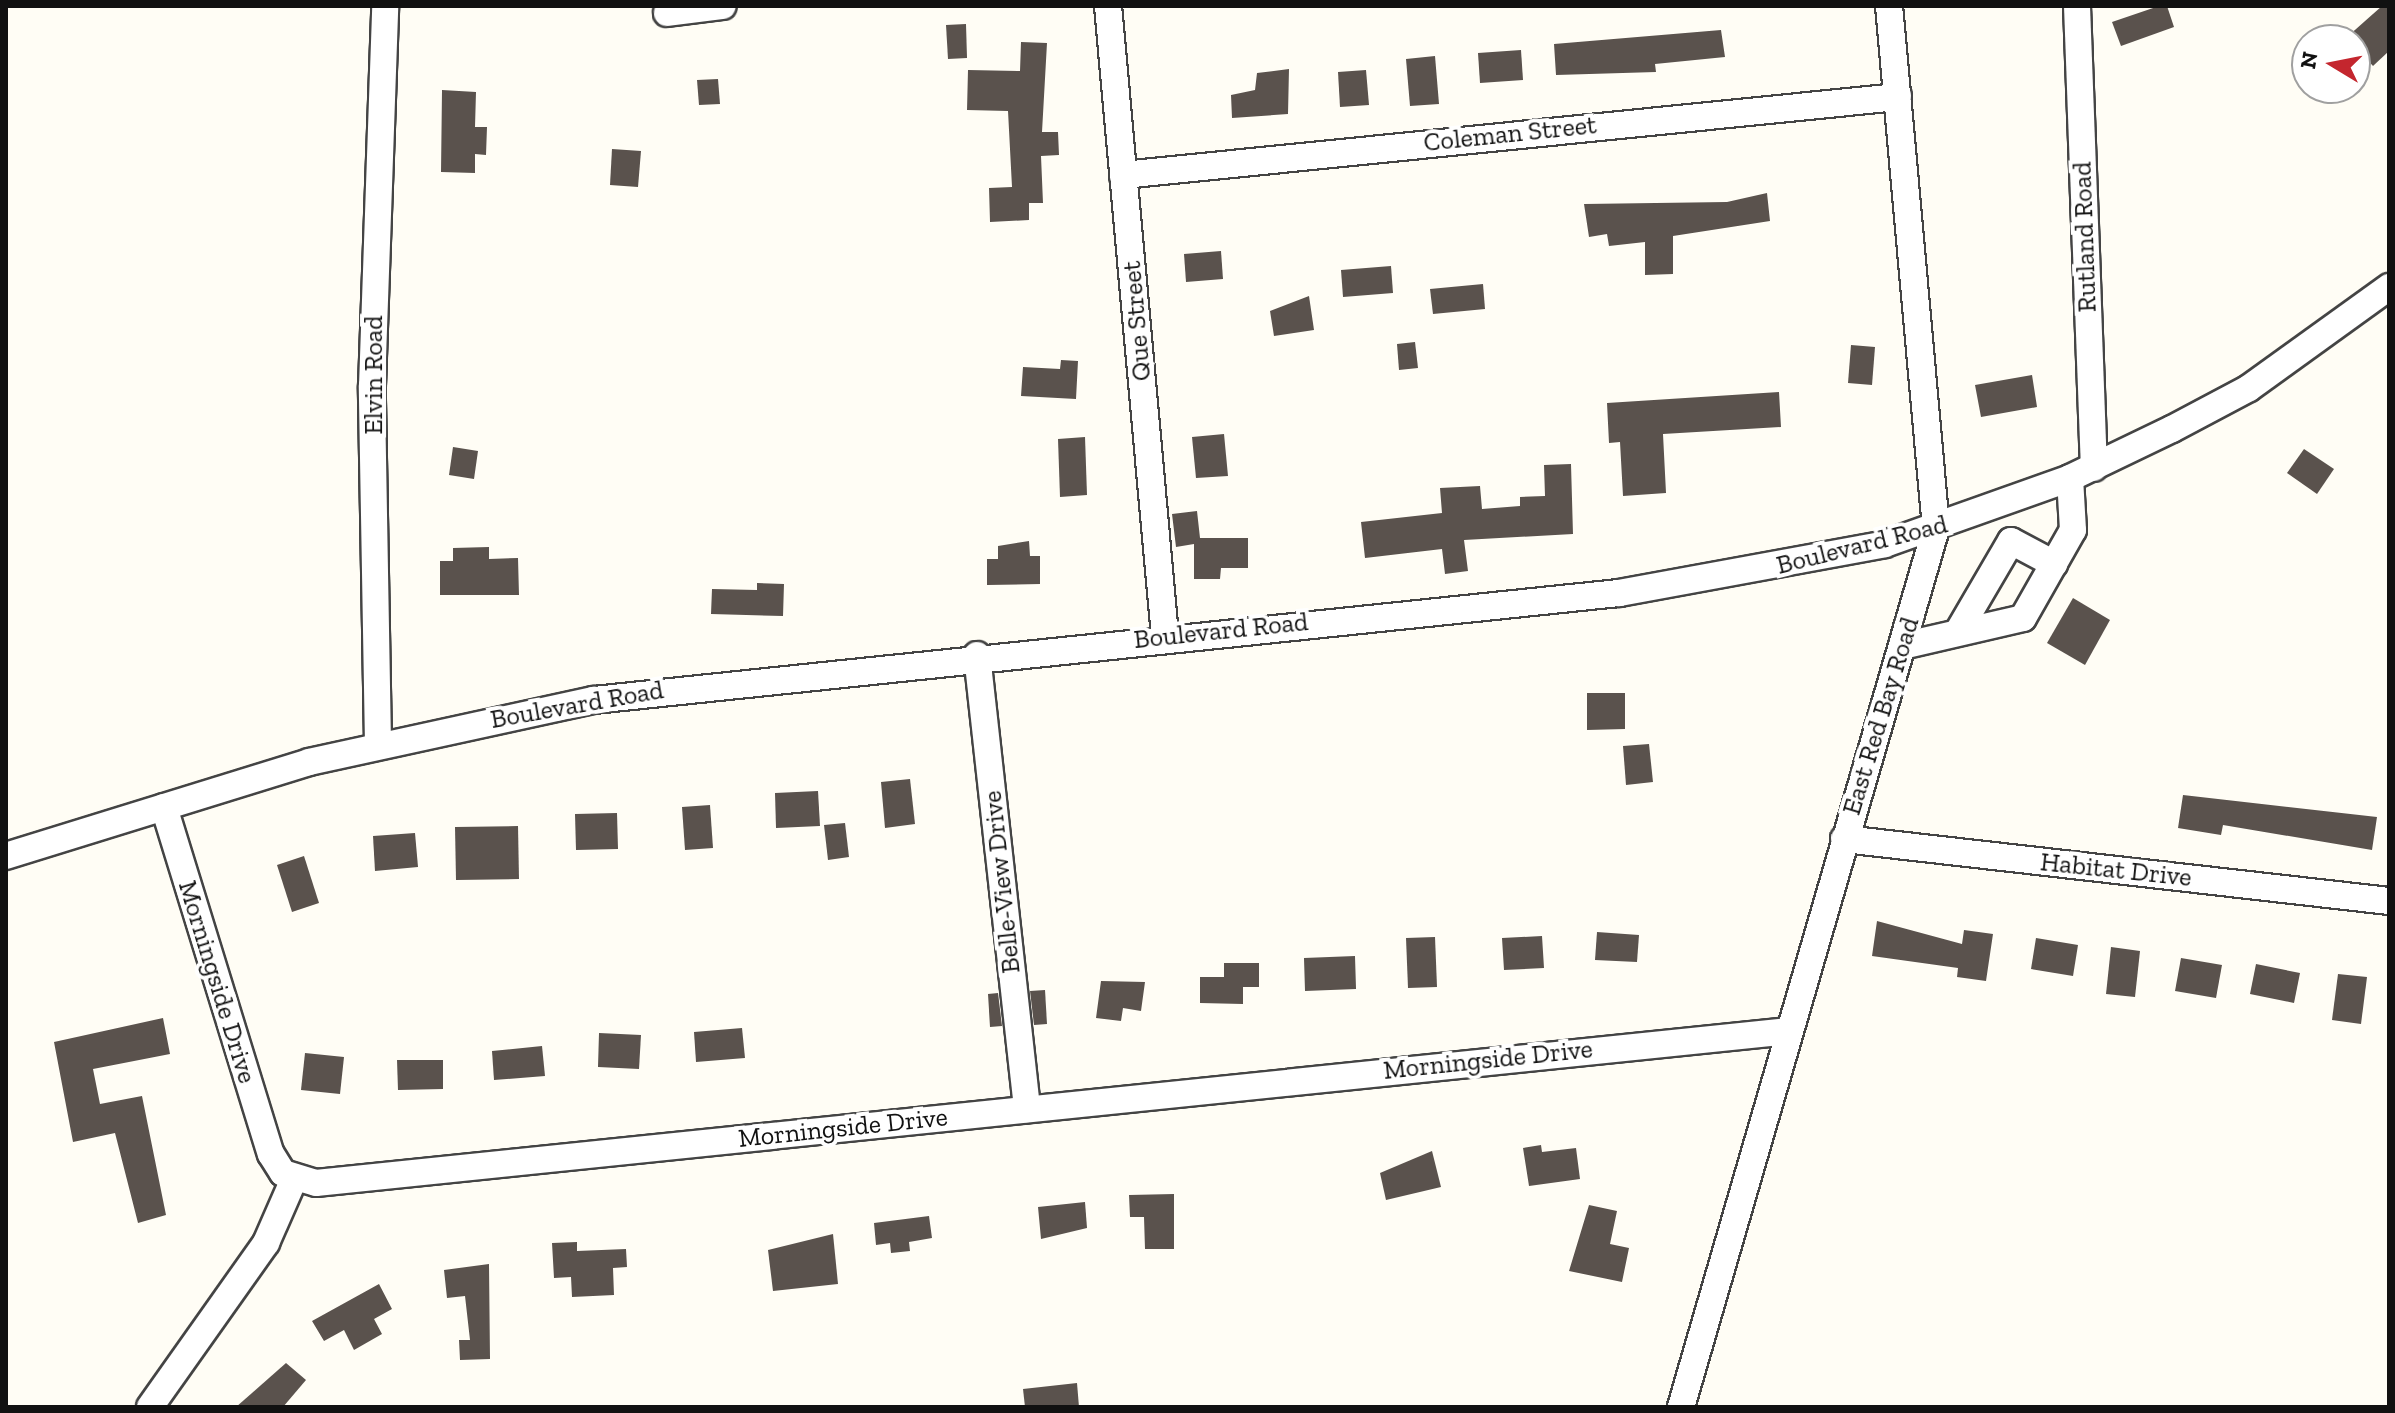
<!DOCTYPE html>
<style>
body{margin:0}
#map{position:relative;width:2395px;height:1413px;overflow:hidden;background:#fffdf5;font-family:"Zilla Slab",serif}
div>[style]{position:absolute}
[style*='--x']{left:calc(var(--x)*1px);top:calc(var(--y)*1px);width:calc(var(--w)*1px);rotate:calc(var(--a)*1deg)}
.building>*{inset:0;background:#5a524d}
.roads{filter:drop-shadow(2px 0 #444) drop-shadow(-2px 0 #444) drop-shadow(0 2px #444) drop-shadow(0 -2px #444)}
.minor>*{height:26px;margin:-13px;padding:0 13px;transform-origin:13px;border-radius:13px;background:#fff}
span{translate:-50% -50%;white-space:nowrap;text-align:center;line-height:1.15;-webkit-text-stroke:8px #fff;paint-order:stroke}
.street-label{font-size:26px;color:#111}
.frame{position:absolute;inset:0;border:8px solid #111;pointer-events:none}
.north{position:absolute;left:2291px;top:24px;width:80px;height:80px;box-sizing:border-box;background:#fff;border:2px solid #a0a0a0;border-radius:50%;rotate:280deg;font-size:22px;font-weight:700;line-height:32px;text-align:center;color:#111}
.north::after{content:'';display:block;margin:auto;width:28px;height:36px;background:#c4262e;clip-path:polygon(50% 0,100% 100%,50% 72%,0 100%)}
</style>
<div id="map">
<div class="building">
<i style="clip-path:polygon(2159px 6px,2167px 6px,2174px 27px,2121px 46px,2112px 22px)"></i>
<i style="clip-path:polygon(2382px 6px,2389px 6px,2389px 51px,2373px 66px,2347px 37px)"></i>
<i style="clip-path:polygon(966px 24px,967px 58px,948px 59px,946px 25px)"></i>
<i style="clip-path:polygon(1721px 30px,1725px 57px,1655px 64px,1656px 72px,1556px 75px,1554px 44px)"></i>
<i style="clip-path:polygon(1021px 42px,1047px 43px,1042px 132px,1058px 132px,1059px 155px,1041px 156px,1043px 203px,1029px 203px,1029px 220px,990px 222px,989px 188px,1012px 187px,1008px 111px,967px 110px,968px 70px,1020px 71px)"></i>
<i style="clip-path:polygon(1521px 50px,1523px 80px,1480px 83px,1478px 53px)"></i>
<i style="clip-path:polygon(1435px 56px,1439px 104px,1410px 106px,1406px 59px)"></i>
<i style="clip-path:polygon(1289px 69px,1288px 114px,1232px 118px,1231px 95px,1255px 90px,1257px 73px)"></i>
<i style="clip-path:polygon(1366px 70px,1369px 105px,1340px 107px,1338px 72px)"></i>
<i style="clip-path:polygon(718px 79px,720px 104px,699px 105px,697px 80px)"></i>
<i style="clip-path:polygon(442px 90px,476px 92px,475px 127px,487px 127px,486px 155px,475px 154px,475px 173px,441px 172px)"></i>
<i style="clip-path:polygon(612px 149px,641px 151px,638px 187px,610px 185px)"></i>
<i style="clip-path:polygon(1767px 193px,1770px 221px,1673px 236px,1673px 274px,1645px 275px,1645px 242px,1609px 246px,1607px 234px,1589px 237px,1584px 204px,1727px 202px)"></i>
<i style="clip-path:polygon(1221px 251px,1223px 279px,1186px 282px,1184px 254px)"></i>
<i style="clip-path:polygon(1391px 266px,1393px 293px,1343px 297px,1341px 270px)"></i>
<i style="clip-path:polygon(1483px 284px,1485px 309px,1433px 314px,1430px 289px)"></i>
<i style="clip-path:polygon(1309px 296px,1314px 330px,1274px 336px,1270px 311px)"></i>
<i style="clip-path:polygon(1415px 342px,1418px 368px,1399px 370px,1397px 344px)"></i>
<i style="clip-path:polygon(1851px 345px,1875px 347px,1872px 385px,1848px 383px)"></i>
<i style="clip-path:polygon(1061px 360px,1078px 361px,1076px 399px,1021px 396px,1023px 367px,1060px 369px)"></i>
<i style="clip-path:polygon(2032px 375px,2037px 407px,1981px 417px,1975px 385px)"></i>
<i style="clip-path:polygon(1779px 392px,1781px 427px,1663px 434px,1666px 493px,1623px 496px,1620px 442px,1609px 443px,1607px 403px)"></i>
<i style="clip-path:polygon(1224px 434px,1228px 476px,1196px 478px,1192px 437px)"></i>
<i style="clip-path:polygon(1085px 437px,1087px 495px,1060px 497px,1058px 439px)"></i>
<i style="clip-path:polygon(453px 447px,478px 451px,474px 479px,449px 475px)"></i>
<i style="clip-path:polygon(2304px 449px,2334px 469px,2317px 494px,2287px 473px)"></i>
<i style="clip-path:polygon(1571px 464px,1573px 534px,1464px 540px,1468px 571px,1445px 574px,1442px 549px,1365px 558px,1361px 522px,1442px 513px,1440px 488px,1480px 486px,1482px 509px,1520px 506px,1520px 497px,1545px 496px,1544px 465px)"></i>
<i style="clip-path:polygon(1197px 511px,1200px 538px,1248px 538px,1248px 568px,1221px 568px,1220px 579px,1194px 579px,1194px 544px,1176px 547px,1172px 514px)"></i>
<i style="clip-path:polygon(1029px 541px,1030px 556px,1040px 556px,1040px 584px,987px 585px,987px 559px,998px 559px,998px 546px)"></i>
<i style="clip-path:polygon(489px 547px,489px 559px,518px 558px,519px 595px,440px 595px,440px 561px,453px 561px,453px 548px)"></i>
<i style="clip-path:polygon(757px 583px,784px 584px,783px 616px,711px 614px,712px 589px,757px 590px)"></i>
<i style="clip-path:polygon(2073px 598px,2110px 620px,2085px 665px,2047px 643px)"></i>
<i style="clip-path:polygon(1587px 693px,1625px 693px,1625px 729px,1587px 730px)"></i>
<i style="clip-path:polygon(1649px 744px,1653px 782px,1626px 785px,1623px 746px)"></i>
<i style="clip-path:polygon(910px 779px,915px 824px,885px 828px,881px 782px)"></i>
<i style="clip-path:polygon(818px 791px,820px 826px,776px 828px,775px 793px)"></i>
<i style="clip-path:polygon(2183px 795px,2377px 817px,2372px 850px,2223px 825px,2221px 835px,2178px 828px)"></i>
<i style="clip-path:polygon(710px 805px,713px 848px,685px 850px,682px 807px)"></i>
<i style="clip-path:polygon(617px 813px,618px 849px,576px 850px,575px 814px)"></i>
<i style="clip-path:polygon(845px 823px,849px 857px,828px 860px,824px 825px)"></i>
<i style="clip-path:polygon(518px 826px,519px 879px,456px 880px,455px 827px)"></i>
<i style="clip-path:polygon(415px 833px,418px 867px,375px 871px,373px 836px)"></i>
<i style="clip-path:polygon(304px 856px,319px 903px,292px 912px,277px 865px)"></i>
<i style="clip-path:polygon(1877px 921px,1962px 944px,1964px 930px,1993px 934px,1986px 981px,1957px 977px,1958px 968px,1872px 956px)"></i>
<i style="clip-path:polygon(1597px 932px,1639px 935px,1637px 962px,1595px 960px)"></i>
<i style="clip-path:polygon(1542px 936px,1544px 968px,1504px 970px,1502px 938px)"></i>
<i style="clip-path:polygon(1435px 937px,1437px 987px,1408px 988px,1406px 938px)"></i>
<i style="clip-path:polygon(2036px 938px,2078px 945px,2073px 976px,2031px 969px)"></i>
<i style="clip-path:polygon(2111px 947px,2140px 951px,2135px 997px,2106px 994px)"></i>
<i style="clip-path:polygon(1355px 956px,1356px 989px,1305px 991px,1304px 958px)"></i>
<i style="clip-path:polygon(2181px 958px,2222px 965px,2216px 998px,2175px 991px)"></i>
<i style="clip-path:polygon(1224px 963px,1259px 963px,1259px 987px,1243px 987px,1243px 1004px,1200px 1003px,1200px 977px,1224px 977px)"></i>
<i style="clip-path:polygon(2256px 964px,2300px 973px,2294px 1003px,2250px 994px)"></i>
<i style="clip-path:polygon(2338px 974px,2367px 977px,2361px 1024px,2332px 1020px)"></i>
<i style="clip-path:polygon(1101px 981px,1145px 982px,1141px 1011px,1123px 1008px,1121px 1021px,1096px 1018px)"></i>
<i style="clip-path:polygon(1045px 990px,1047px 1024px,1034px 1025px,1030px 991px)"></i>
<i style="clip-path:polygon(998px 993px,1002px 1026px,990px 1027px,988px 994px)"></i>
<i style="clip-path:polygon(163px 1018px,170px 1054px,93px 1069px,100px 1104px,142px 1096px,166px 1215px,138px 1223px,115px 1133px,73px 1142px,54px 1042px)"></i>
<i style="clip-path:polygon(742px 1028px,745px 1058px,696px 1062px,694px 1032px)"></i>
<i style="clip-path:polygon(599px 1033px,641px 1035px,639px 1069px,598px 1067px)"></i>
<i style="clip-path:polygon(542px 1046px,545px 1076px,494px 1080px,492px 1051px)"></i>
<i style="clip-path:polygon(305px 1053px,344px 1057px,340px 1094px,301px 1090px)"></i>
<i style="clip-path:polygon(397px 1060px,443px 1060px,443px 1089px,398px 1090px)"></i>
<i style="clip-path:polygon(1541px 1145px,1542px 1152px,1576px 1148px,1580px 1179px,1529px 1186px,1523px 1148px)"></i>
<i style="clip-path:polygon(1432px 1151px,1441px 1187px,1386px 1200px,1380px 1173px)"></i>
<i style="clip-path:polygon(1174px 1194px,1174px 1249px,1145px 1249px,1144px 1217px,1130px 1217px,1129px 1195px)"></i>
<i style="clip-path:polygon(1085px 1202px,1087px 1228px,1041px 1239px,1038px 1207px)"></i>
<i style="clip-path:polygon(1589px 1205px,1617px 1211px,1610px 1244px,1629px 1248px,1622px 1282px,1569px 1271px)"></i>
<i style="clip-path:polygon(929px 1216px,932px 1238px,909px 1242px,910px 1251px,891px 1253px,890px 1243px,876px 1245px,874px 1223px)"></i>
<i style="clip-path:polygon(833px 1234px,838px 1284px,773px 1291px,768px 1250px)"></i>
<i style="clip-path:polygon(577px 1242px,577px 1251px,626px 1249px,627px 1267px,613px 1268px,614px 1295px,572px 1297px,571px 1277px,554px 1278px,552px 1243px)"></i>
<i style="clip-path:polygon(489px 1264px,490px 1359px,460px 1360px,459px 1340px,470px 1340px,465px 1296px,447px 1298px,444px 1270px)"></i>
<i style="clip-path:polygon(379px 1284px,392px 1309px,374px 1319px,382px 1334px,354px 1350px,344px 1330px,324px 1341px,312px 1321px)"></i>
<i style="clip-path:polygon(286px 1363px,306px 1380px,283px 1407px,236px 1407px)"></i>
<i style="clip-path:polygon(1077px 1383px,1079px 1407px,1025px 1407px,1023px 1389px)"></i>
</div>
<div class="roads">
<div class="minor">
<i style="--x:1108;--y:6;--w:633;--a:84.83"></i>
<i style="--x:2077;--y:6;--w:462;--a:87.9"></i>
<i style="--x:667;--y:13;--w:56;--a:-7.1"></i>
<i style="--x:1123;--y:175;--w:779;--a:-5.75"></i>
<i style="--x:1959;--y:630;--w:103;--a:-59.7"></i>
<i style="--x:2011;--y:541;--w:49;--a:28.1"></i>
<i style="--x:1902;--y:646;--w:124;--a:-13"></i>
<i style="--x:2023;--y:618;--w:101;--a:-60.4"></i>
<i style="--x:2073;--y:530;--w:52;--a:-93.3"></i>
<i style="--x:977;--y:655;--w:457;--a:83.7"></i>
<i style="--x:378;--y:744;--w:358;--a:-91"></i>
<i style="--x:372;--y:386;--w:380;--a:-88"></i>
<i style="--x:164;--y:807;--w:363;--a:72.9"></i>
<i style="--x:271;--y:1154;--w:22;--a:58"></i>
<i style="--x:283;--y:1173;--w:34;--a:17"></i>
<i style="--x:316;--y:1183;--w:1481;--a:-5.89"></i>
<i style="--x:1844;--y:839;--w:549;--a:6.49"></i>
<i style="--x:6;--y:856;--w:317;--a:-17.2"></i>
<i style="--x:309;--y:762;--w:292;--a:-12.3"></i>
<i style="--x:594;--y:700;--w:1031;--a:-5.96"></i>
<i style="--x:1619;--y:593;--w:270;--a:-10.4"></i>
<i style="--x:1885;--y:544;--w:196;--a:-19.6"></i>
<i style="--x:2070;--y:478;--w:113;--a:-25.7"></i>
<i style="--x:2172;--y:429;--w:87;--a:-28"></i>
<i style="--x:2249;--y:388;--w:173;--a:-35.8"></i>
<i style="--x:150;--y:1407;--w:201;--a:-54.7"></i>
<i style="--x:266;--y:1243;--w:70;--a:-66.4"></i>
<i style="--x:1681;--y:1407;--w:915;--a:-73.82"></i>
<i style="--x:1936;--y:528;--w:524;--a:-95.14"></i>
</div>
</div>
<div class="street-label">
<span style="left:1510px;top:134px;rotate:-6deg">Coleman Street</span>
<span style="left:2085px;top:237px;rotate:-92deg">Rutland Road</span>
<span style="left:1137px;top:321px;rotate:-95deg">Que Street</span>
<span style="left:374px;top:375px;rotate:-90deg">Elvin Road</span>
<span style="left:1862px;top:545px;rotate:-14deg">Boulevard Road</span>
<span style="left:1221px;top:631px;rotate:-6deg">Boulevard Road</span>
<span style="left:577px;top:705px;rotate:-10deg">Boulevard Road</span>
<span style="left:1881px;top:716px;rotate:-73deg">East Red Bay Road</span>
<span style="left:2116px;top:870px;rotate:6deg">Habitat Drive</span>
<span style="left:1002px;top:882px;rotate:-96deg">Belle-View Drive</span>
<span style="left:217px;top:982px;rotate:73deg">Morningside Drive</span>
<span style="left:1488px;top:1060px;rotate:-6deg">Morningside Drive</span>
<span style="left:843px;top:1128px;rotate:-6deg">Morningside Drive</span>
</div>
<div class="frame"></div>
<div class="north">N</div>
</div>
